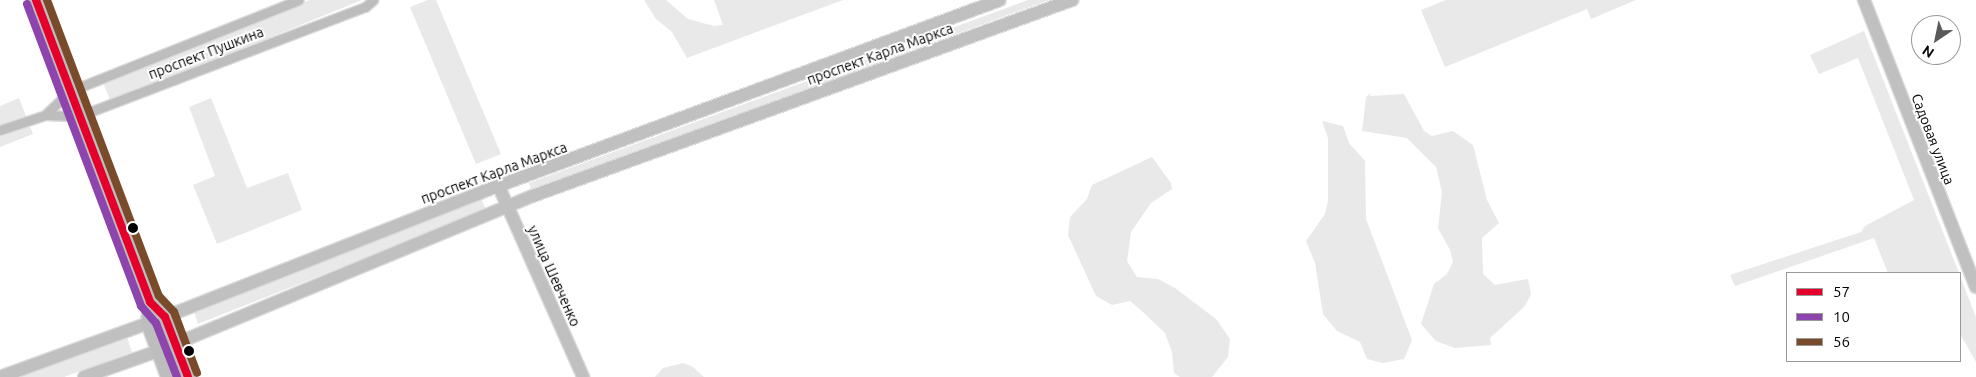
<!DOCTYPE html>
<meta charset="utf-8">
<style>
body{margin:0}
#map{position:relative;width:1976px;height:377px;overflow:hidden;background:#fff;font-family:Ubuntu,sans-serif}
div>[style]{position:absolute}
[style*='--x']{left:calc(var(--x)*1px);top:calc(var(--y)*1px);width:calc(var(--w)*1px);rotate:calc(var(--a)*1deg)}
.green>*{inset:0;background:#e9e9e9}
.roads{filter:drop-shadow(1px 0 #dbdbdb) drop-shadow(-1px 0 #dbdbdb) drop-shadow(0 1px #dbdbdb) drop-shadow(0 -1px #dbdbdb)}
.street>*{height:9px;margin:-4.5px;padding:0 4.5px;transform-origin:4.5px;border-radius:4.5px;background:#bdbdbd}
.secondary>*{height:12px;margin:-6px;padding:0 6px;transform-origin:6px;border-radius:6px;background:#c0c0c0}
.primary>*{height:14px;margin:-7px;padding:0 7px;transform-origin:7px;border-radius:7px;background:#bdbdbd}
.bus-1>*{height:8px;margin:-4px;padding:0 4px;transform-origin:4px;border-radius:4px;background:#e4002b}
.bus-2>*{height:8px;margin:-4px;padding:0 4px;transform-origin:4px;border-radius:4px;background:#8e44ad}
.bus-3>*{height:8px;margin:-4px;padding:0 4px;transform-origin:4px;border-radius:4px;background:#7a4b2a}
.dots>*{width:14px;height:14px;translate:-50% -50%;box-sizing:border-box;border:2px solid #fff;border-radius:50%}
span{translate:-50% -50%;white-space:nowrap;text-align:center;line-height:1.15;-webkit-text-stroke:4px #fff;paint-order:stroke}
.street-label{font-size:14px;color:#000}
.legend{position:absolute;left:1786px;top:272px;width:175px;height:90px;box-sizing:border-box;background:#fff;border:1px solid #999;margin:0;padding:6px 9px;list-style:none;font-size:15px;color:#000}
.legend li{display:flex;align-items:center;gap:10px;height:25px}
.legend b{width:25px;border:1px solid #999}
.north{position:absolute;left:1911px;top:15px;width:50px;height:50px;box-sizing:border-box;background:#fff;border:1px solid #999;border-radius:50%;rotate:214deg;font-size:14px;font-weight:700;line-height:20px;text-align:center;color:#000}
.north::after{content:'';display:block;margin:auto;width:18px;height:22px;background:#595959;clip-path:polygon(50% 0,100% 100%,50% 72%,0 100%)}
</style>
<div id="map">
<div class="green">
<i style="clip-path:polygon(310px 0,362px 0,111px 102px,102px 80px)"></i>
<i style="clip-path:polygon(428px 0,436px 0,501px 154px,476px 164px,410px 7px)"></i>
<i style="clip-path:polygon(644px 0,666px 0,688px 19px,714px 26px,723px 25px,714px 0,843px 0,687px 58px,672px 32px,656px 19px)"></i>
<i style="clip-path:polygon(1028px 0,1049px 0,531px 190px,529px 183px)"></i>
<i style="clip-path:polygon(1446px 0,1636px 0,1591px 19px,1587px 9px,1445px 67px,1421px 10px)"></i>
<i style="clip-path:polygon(1864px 31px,1959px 273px,1888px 273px,1874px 238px,1735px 286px,1730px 275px,1861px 232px,1865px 226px,1914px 200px,1858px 58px,1819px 74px,1810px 55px)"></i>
<i style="clip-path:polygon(1371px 93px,1370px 96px,1404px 94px,1424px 131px,1432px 136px,1453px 131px,1473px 145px,1487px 200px,1499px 223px,1482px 238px,1483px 274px,1495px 285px,1528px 279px,1531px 294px,1525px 306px,1490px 338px,1491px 345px,1455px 348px,1436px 341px,1421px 324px,1434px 284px,1447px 274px,1453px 262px,1450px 250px,1438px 228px,1442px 192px,1436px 167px,1407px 138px,1362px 131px,1366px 97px)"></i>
<i style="clip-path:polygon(19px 98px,33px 134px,0 147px,0 106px)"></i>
<i style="clip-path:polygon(211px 98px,247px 188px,288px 173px,302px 210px,217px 244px,193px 185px,215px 176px,189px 107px)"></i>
<i style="clip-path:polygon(1322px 121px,1343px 126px,1349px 143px,1365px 161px,1366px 219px,1412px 340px,1404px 359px,1383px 363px,1367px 359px,1360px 342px,1337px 331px,1323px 314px,1315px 263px,1306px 241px,1325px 214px,1328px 201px,1328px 138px)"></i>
<i style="clip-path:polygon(1152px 157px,1171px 183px,1172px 189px,1151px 203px,1131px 232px,1127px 261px,1137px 277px,1158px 279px,1175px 288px,1216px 319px,1230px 339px,1228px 357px,1212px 377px,1180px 377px,1174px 373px,1172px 352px,1165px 333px,1144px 313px,1130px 301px,1112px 305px,1096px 296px,1068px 235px,1070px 217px,1087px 199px,1092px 185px)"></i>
<i style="clip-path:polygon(481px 198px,486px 210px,198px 324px,194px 312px)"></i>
<i style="clip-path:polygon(1960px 276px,1976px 317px,1976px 362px,1960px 334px)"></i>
<i style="clip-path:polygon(127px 337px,132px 352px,64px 377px,17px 377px)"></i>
<i style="clip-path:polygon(683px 363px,693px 367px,704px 377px,655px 377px,663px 368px)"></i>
</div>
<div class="roads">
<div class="street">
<i style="--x:45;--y:115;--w:35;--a:-44"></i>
<i style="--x:70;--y:91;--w:246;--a:-21.7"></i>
<i style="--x:0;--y:130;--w:47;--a:-18.4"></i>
<i style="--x:45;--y:115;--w:34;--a:2"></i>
<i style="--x:79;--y:116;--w:306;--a:-20.9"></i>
<i style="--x:365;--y:7;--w:11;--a:-41"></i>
</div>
<div class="secondary">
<i style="--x:1864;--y:0;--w:308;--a:68.7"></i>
<i style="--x:499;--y:187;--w:208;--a:66.1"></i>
<i style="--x:0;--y:377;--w:176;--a:-20"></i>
<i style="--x:165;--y:317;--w:341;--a:-21.5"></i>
<i style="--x:482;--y:192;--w:552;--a:-20.34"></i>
<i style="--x:84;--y:377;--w:78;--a:-19.4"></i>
<i style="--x:158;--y:351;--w:403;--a:-22.5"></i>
<i style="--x:530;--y:197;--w:577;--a:-19.97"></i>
</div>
<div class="primary">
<i style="--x:36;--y:0;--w:323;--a:69.3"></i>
<i style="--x:150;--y:302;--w:21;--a:45"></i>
<i style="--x:165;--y:317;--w:64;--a:69"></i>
<i style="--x:150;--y:302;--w:21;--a:95"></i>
<i style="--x:148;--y:323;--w:58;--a:69.7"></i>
</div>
</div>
<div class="bus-1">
<i style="--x:36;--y:0;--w:323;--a:69.3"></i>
<i style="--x:150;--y:302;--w:21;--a:45"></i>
<i style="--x:165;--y:317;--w:64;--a:69"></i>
</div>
<div class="bus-2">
<i style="--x:27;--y:4;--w:323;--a:69.3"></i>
<i style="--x:141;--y:306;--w:23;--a:49"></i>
<i style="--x:156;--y:323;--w:58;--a:68.7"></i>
</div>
<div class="bus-3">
<i style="--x:47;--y:0;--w:316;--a:69.3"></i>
<i style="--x:159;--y:296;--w:22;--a:47"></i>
<i style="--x:174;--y:312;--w:65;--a:69.3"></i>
</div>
<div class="dots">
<i style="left:133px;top:228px;background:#000"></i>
<i style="left:189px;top:351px;background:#000"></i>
</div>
<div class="street-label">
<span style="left:206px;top:53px;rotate:-21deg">проспект Пушкина</span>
<span style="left:880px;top:54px;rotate:-20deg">проспект Карла Маркса</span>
<span style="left:1933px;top:139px;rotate:69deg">Садовая улица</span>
<span style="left:494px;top:173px;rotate:-20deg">проспект Карла Маркса</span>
<span style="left:554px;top:276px;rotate:66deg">улица Шевченко</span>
</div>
<ul class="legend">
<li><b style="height:6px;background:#e4002b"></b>57</li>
<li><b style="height:6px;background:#8e44ad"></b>10</li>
<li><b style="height:6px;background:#7a4b2a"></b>56</li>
</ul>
<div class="north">N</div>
</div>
